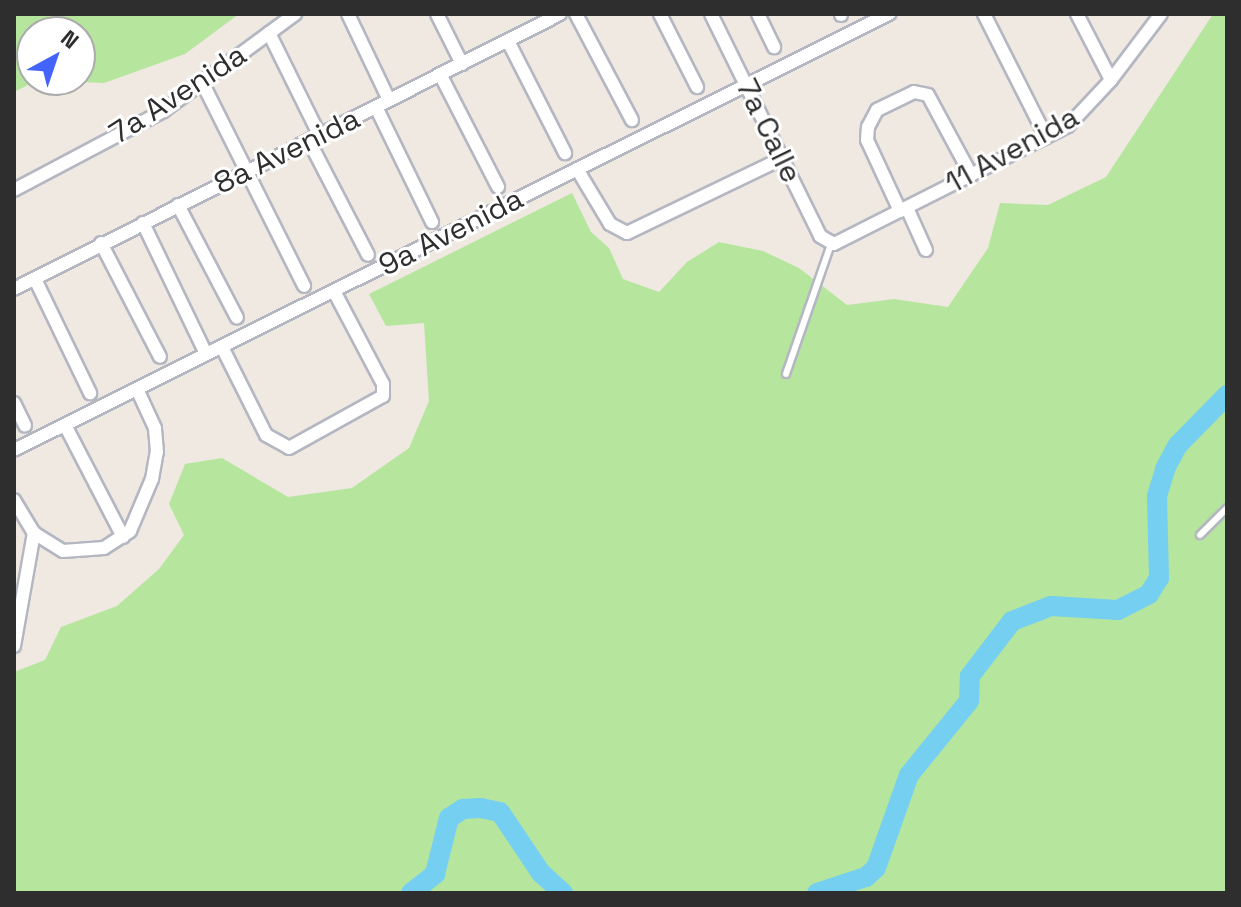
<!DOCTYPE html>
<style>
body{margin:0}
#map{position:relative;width:1241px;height:907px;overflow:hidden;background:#efe9e1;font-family:"Space Grotesk",sans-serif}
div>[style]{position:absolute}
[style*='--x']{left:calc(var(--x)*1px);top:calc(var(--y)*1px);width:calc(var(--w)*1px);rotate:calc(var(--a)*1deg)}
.green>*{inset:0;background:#b6e59e}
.river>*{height:20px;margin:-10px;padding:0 10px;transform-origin:10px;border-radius:10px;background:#75cff0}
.roads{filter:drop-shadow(2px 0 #b4b7c1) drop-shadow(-2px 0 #b4b7c1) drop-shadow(0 2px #b4b7c1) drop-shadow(0 -2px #b4b7c1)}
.service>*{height:6px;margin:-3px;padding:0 3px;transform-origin:3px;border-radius:3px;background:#fff}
.minor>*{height:12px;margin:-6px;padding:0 6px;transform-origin:6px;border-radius:6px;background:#fff}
span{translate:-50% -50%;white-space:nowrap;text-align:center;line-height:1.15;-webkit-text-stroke:6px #fff;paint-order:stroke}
.street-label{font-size:30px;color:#2e2e2e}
.frame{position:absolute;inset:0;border:16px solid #2e2e2e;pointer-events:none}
.north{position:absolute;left:16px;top:16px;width:80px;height:80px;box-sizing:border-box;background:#fff;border:2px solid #ababab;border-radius:50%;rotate:40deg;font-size:22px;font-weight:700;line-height:32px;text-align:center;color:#2e2e2e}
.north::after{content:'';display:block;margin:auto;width:28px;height:36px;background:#4264fb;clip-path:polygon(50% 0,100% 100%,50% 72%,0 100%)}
</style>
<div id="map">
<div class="green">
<i style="clip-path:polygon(evenodd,14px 14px,239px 14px,185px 54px,104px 83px,38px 80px,14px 92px,14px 14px,32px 32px,80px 32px,80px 80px,32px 80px,32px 32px)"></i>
<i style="clip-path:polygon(1213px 14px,1227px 14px,1227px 893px,14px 893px,14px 672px,45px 660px,61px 627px,117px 606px,159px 569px,184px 535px,169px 504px,185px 464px,222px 458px,288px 497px,352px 488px,409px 448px,429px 401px,424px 323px,386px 326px,369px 294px,572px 193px,591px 232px,609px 248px,623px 279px,659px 292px,687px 262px,719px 242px,763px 251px,799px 268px,847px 305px,894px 299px,948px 307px,988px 248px,1000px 203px,1048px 205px,1106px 177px)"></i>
</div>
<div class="river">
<i style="--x:411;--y:893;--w:31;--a:-38"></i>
<i style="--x:435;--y:874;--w:58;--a:-76"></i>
<i style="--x:449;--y:818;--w:17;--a:-33"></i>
<i style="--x:463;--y:809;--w:18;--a:-3"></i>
<i style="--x:481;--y:808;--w:19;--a:12"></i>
<i style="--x:500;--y:812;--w:73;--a:56.1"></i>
<i style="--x:541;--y:873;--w:30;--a:42"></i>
<i style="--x:817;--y:893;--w:52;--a:-18.1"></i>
<i style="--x:866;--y:877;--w:13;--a:-42"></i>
<i style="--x:876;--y:868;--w:99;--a:-70.5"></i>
<i style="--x:909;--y:775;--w:95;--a:-51"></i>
<i style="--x:969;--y:701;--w:25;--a:-88"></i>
<i style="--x:970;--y:676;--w:69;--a:-52.6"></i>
<i style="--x:1012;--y:621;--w:42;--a:-21"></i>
<i style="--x:1051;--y:606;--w:67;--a:3.4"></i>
<i style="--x:1118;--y:610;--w:35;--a:-27"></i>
<i style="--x:1149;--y:594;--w:19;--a:-58"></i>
<i style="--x:1159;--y:578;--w:82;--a:-91.4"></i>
<i style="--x:1157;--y:496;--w:28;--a:-73"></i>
<i style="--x:1165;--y:469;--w:27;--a:-62"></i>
<i style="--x:1178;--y:445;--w:70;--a:-45.6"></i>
</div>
<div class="roads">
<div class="service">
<i style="--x:786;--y:374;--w:138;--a:-70.9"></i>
<i style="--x:1200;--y:535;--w:38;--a:-45"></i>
</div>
<div class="minor">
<i style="--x:348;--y:14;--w:95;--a:64.5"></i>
<i style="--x:437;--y:14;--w:56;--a:63.4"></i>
<i style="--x:576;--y:14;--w:120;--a:62.2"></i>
<i style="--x:660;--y:14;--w:82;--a:63.1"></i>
<i style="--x:711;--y:14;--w:247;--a:63.8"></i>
<i style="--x:820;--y:236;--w:16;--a:30"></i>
<i style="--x:834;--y:244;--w:262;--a:-26.8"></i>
<i style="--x:1068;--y:126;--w:63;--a:-46.9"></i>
<i style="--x:1111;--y:80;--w:83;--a:-52.9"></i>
<i style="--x:758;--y:14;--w:37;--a:64"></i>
<i style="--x:841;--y:14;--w:1;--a:90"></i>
<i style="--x:984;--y:14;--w:138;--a:63.2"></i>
<i style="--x:1077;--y:14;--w:74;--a:62.7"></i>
<i style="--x:269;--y:33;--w:115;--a:63.7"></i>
<i style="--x:508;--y:41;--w:126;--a:63"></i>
<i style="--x:440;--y:74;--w:127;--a:62.8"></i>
<i style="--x:202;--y:82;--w:228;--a:63.4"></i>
<i style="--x:376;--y:107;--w:128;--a:64"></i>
<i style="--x:309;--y:141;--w:128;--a:62.6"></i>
<i style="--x:577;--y:169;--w:64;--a:59"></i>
<i style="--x:610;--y:224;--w:19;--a:28"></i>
<i style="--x:627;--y:233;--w:173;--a:-25.7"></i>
<i style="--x:14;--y:190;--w:169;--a:-27.9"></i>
<i style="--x:163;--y:111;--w:164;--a:-36.3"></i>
<i style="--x:178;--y:205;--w:127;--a:62.4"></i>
<i style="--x:907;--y:208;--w:46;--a:65.7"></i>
<i style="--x:900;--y:211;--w:78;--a:-114.9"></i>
<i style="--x:867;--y:140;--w:13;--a:-86"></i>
<i style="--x:868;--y:127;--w:19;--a:-62"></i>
<i style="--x:877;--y:110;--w:41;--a:-25.9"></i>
<i style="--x:914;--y:92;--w:14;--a:12"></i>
<i style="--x:928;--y:95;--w:91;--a:61.7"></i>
<i style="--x:143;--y:223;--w:145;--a:64.3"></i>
<i style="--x:101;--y:243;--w:128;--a:62.6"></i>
<i style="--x:35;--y:279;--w:127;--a:64.2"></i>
<i style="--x:14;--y:289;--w:611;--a:-26.73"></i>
<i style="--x:222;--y:347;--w:98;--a:63.4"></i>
<i style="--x:266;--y:435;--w:26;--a:29"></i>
<i style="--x:289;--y:448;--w:107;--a:-29"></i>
<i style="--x:383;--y:396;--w:12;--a:-90"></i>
<i style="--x:383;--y:384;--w:105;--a:-117.8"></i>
<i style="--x:14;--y:403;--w:25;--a:64"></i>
<i style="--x:65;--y:425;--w:126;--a:62.6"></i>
<i style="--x:14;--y:450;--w:978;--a:-26.49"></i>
<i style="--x:14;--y:500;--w:39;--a:59"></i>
<i style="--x:34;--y:533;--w:34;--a:32"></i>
<i style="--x:63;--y:551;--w:41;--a:-4.2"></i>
<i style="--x:104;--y:548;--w:31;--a:-33"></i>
<i style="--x:130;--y:531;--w:56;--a:-67.1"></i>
<i style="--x:152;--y:479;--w:27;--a:-80"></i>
<i style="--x:157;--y:452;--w:24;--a:-95"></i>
<i style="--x:155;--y:428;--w:43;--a:-114.8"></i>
<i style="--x:14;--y:646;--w:115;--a:-80"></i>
</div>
</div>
<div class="street-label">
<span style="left:178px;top:94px;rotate:-33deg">7a Avenida</span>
<span style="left:769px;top:131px;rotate:64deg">7a Calle</span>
<span style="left:1012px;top:150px;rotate:-29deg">11 Avenida</span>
<span style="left:287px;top:151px;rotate:-26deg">8a Avenida</span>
<span style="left:451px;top:232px;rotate:-27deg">9a Avenida</span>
</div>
<div class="frame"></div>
<div class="north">N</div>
</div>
